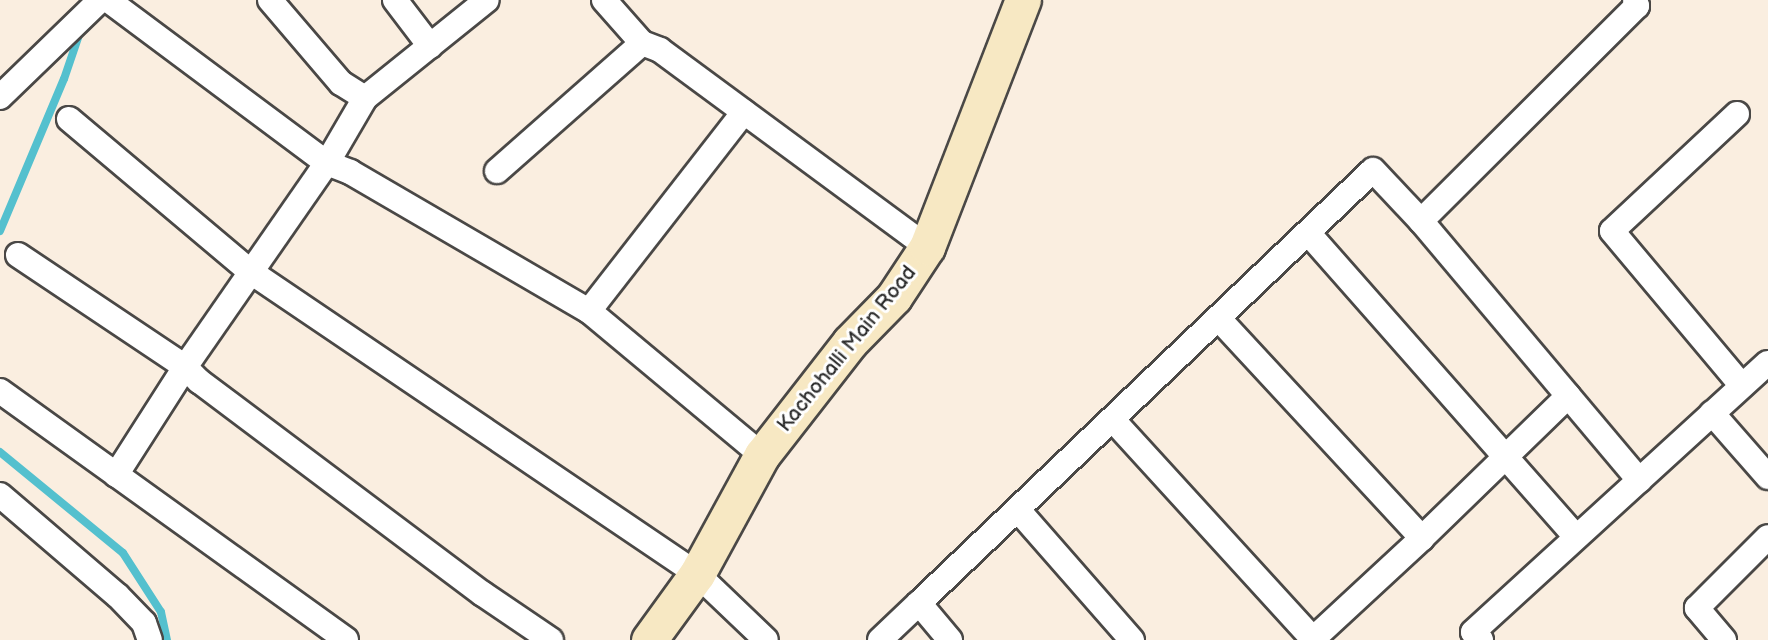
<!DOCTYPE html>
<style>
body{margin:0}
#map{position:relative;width:1768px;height:640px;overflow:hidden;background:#faeee0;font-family:"Balsamiq Sans",sans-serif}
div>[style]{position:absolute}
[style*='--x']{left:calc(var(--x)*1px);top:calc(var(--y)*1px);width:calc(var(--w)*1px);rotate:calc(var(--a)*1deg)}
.stream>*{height:8px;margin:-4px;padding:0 4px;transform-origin:4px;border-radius:4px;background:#54c0ce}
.roads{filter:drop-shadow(2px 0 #4a4846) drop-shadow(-2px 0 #4a4846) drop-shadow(0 2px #4a4846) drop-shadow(0 -2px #4a4846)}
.street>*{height:24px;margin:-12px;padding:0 12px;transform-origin:12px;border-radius:12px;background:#fff}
.secondary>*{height:35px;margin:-17.5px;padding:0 17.5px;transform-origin:17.5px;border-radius:17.5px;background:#f7e8c3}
span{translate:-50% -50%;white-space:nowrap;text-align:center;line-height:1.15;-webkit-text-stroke:6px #fff;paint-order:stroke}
.street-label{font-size:21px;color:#2b2b2b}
</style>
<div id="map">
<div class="stream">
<i style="--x:0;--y:231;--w:165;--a:-67.2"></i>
<i style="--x:64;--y:79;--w:56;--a:-71.2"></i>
<i style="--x:0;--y:452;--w:159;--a:39.4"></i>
<i style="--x:123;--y:553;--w:70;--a:57.2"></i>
<i style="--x:161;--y:612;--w:29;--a:78"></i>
</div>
<div class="roads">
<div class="street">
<i style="--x:108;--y:0;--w:273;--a:36.7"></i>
<i style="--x:327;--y:163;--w:25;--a:21"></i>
<i style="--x:350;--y:172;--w:276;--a:30.2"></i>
<i style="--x:589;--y:311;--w:225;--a:39.8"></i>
<i style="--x:270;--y:0;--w:109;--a:49.5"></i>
<i style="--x:341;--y:83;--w:28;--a:32"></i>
<i style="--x:365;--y:98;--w:156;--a:-38.8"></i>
<i style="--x:395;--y:0;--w:58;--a:52.7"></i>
<i style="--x:604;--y:0;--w:57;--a:48.5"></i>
<i style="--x:642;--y:43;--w:19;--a:21"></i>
<i style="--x:660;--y:50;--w:332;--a:36.4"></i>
<i style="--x:0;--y:97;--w:139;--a:-44.1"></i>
<i style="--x:1737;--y:114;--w:171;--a:136.9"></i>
<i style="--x:1612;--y:231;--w:202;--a:50"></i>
<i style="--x:69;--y:119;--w:238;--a:40.1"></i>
<i style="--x:251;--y:272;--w:539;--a:34.1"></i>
<i style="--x:697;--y:574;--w:95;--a:43.7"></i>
<i style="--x:497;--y:171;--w:193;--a:-41.4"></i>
<i style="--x:1421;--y:221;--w:305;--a:-44.9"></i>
<i style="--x:1637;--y:6;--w:6;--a:-108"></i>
<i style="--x:1309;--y:234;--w:402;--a:48.6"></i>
<i style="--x:18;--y:255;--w:201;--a:33.8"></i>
<i style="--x:185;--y:367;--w:20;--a:45"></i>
<i style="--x:199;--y:381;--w:355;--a:36.9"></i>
<i style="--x:483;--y:594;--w:82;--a:34.1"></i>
<i style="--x:589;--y:311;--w:252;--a:-52.1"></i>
<i style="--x:1219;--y:319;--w:299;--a:47.2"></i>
<i style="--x:0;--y:391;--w:426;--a:35.7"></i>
<i style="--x:1712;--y:413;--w:85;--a:48.8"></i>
<i style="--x:1113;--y:420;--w:298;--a:47.6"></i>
<i style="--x:116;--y:475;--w:128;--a:-57.4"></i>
<i style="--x:185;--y:367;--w:249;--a:-55.2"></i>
<i style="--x:327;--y:163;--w:75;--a:-59.7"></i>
<i style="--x:0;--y:495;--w:155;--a:40.6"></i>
<i style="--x:118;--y:596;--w:37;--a:46"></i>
<i style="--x:144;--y:623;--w:18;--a:71"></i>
<i style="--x:1018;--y:510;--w:173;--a:48.8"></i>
<i style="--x:880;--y:640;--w:54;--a:-43.5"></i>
<i style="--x:950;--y:640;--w:48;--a:-130"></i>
<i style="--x:919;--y:603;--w:627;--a:-43.64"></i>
<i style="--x:1373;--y:170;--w:70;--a:46.7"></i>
<i style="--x:1421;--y:221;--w:339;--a:49.9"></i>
<i style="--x:1312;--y:640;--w:150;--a:-42.8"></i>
<i style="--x:1422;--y:538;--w:204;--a:-44.2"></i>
<i style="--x:1481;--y:640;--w:11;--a:-135"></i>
<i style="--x:1473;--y:632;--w:399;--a:-42.4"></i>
<i style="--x:1724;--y:640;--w:42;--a:-130.2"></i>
<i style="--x:1697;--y:608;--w:100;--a:-45"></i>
</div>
<div class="secondary">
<i style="--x:649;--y:640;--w:82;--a:-54"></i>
<i style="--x:697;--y:574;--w:136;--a:-61.4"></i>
<i style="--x:762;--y:455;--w:143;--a:-52.1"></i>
<i style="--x:850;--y:342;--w:63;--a:-45.6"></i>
<i style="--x:894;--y:297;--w:60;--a:-56.6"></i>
<i style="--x:927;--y:247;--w:265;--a:-68.8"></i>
</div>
</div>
<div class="street-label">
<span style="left:847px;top:349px;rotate:-51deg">Kachohalli Main Road</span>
</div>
</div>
